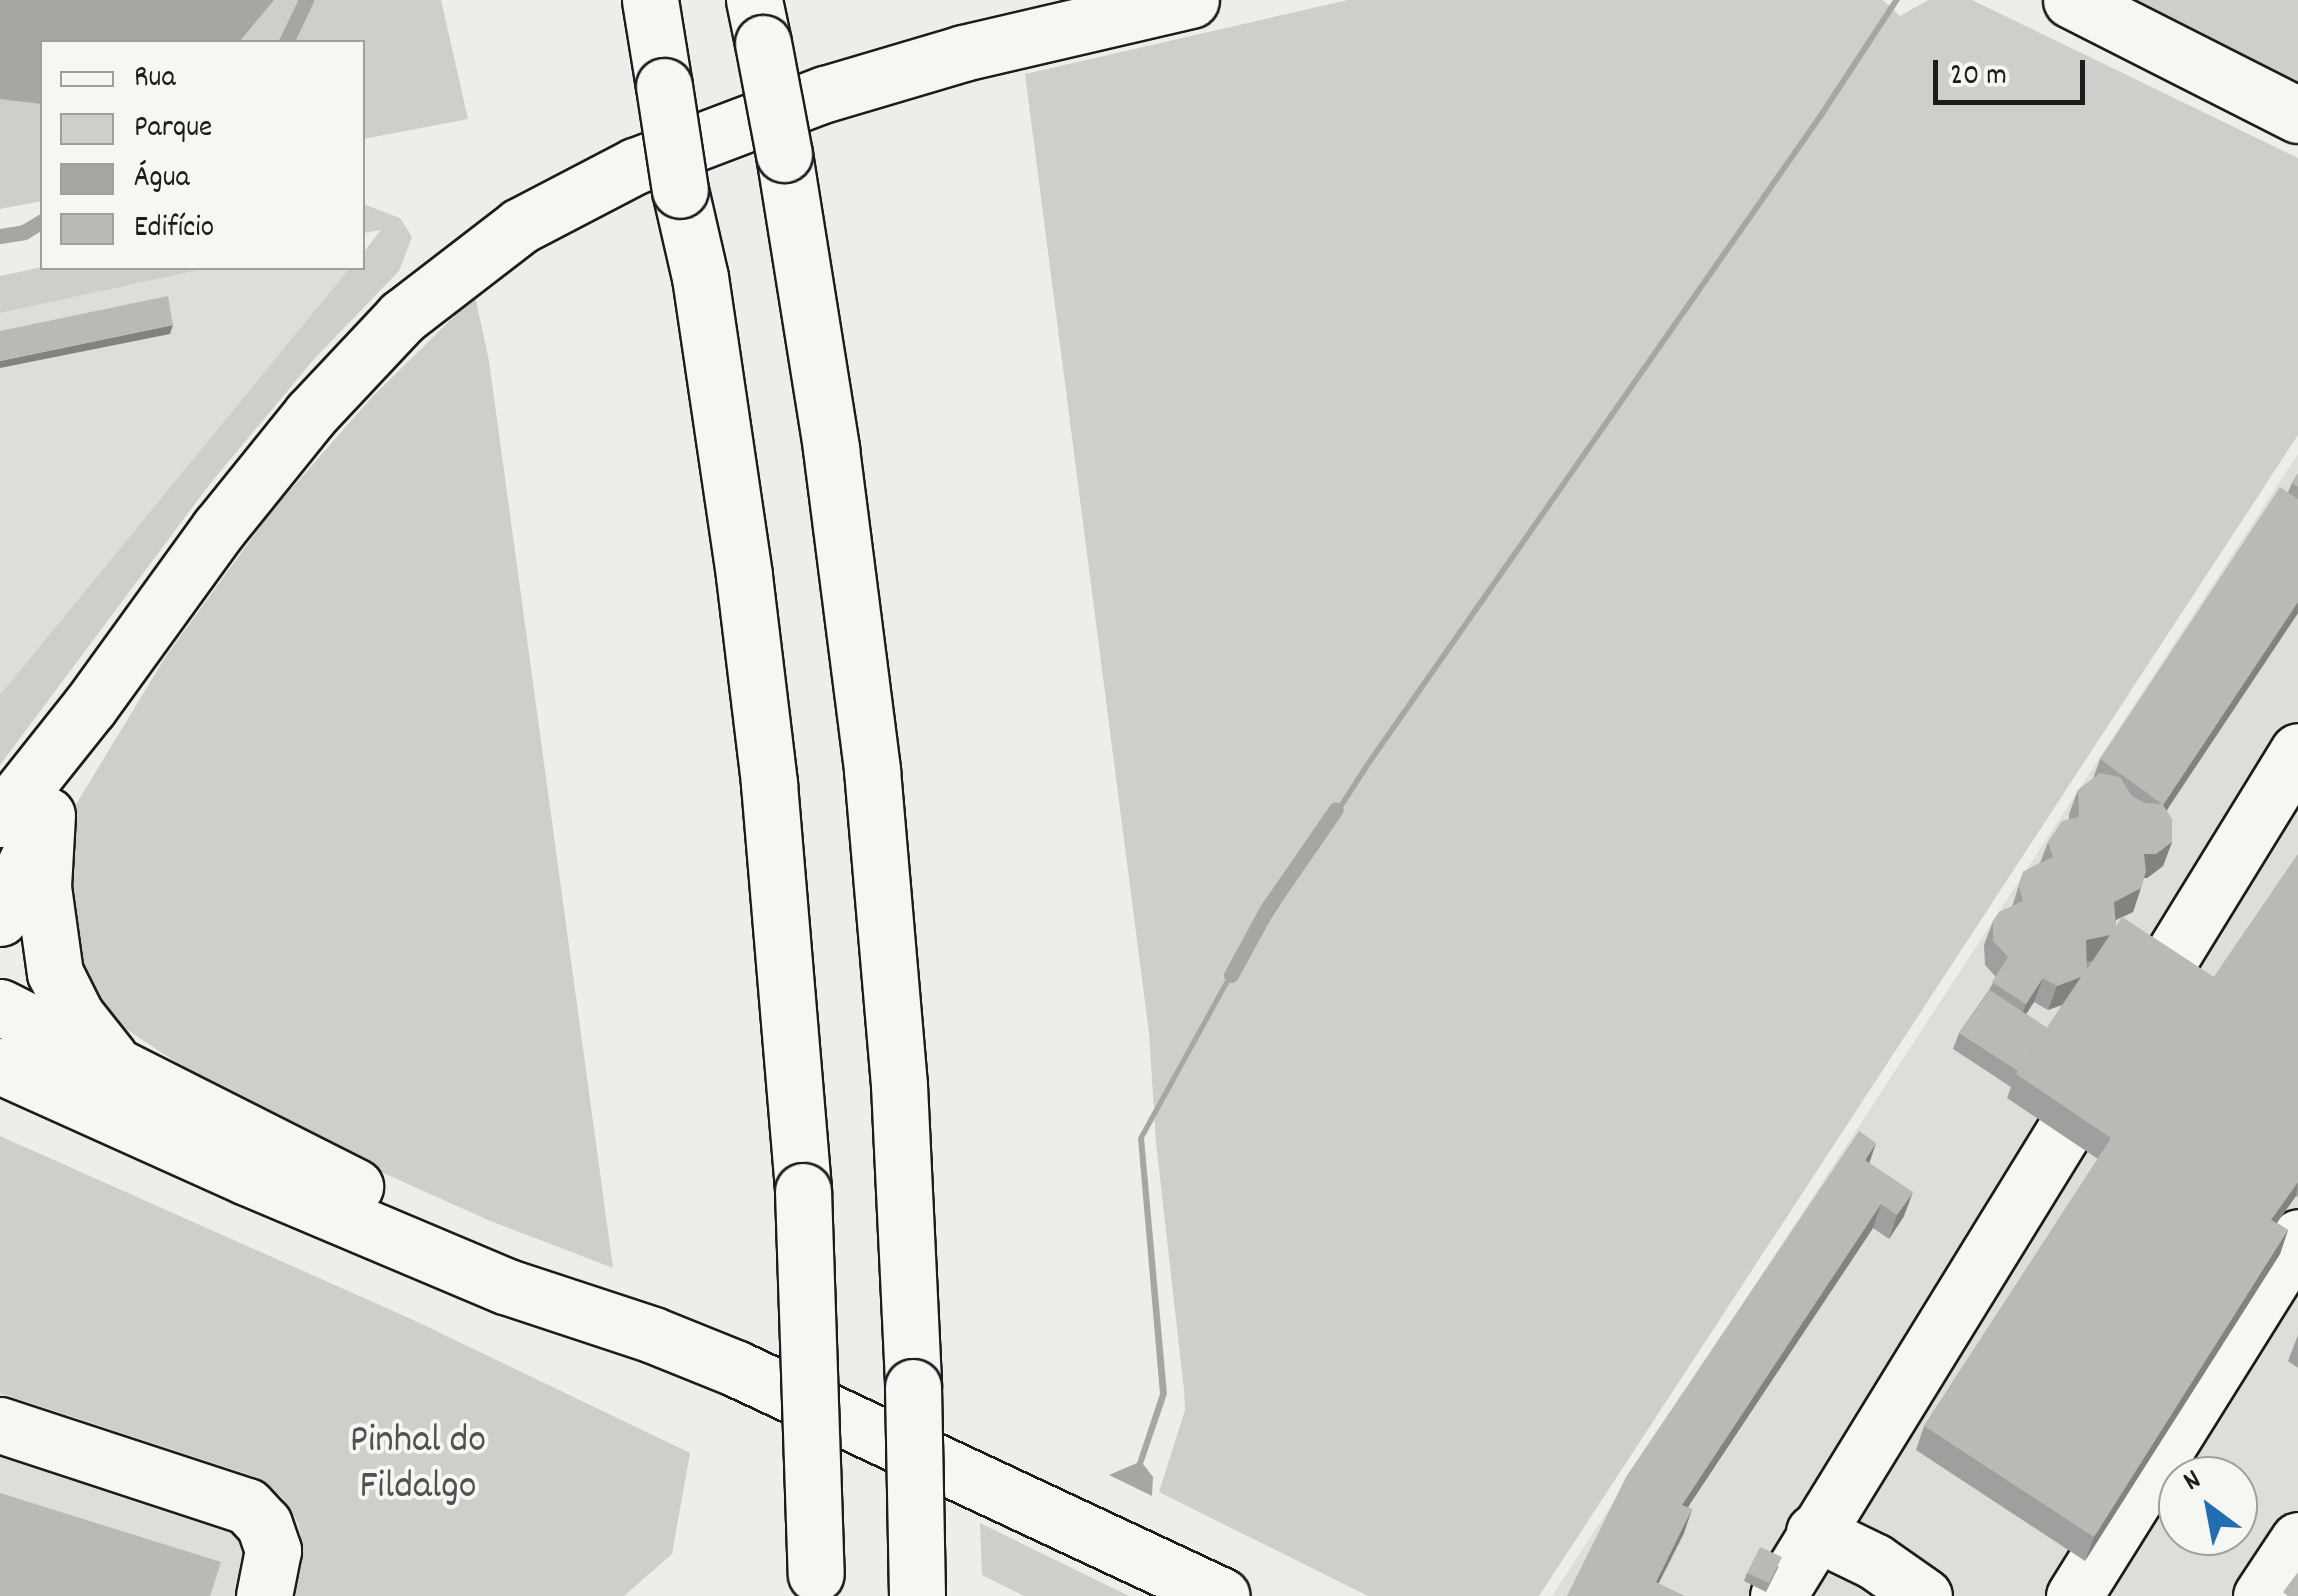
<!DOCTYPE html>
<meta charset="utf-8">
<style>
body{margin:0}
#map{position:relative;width:2298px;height:1596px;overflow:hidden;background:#edede9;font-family:Dekko,sans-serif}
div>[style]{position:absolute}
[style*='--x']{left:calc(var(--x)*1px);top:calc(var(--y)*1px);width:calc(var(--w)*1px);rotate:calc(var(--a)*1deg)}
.built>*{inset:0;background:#ddddda}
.green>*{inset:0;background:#cececb}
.water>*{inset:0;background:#a6a6a3}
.stream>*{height:15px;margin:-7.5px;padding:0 7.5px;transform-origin:7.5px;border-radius:7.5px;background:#a6a6a3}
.roads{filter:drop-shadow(2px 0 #1c1c1c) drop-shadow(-2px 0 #1c1c1c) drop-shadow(0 2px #1c1c1c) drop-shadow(0 -2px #1c1c1c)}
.minor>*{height:55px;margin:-27.5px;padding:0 27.5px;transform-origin:27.5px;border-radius:27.5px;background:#f6f6f2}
.major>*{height:55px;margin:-27.5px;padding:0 27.5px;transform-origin:27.5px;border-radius:27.5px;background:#f6f6f2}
.highway>*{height:55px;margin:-27.5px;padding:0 27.5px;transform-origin:27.5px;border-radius:27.5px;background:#f6f6f2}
.bridges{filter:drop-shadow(2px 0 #1c1c1c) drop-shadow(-2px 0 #1c1c1c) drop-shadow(0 2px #1c1c1c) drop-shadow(0 -2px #1c1c1c)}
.highway-bridge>*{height:55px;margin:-27.5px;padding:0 27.5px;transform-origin:27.5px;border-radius:27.5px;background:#f6f6f2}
.wall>*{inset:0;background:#9f9f9d}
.shaded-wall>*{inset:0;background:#82827f}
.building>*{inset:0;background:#b9b9b6}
span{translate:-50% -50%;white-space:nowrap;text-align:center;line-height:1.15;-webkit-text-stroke:8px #f6f6f2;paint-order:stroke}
.park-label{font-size:40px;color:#515151}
.legend{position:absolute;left:40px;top:40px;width:325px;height:230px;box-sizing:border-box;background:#f6f6f2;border:2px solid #9f9f9c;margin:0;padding:12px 18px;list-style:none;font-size:30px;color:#1c1c1c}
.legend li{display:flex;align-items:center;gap:20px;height:50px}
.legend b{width:50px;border:2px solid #9f9f9c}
.north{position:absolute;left:2158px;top:1456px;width:100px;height:100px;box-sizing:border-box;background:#f6f6f2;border:2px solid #9f9f9c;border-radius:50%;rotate:328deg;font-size:28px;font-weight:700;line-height:40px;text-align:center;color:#1c1c1c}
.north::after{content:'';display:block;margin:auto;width:35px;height:45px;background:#1f6fb2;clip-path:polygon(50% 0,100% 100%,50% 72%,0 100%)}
.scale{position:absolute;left:1933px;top:60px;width:152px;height:45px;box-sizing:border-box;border:5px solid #1c1c1c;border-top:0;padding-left:12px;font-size:30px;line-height:35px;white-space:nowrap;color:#1c1c1c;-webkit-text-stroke:8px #f6f6f2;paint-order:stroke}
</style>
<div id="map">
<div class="built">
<i style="clip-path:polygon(208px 268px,353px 268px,0 696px,0 313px)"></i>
<i style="clip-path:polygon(evenodd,2298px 454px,2298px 1596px,1552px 1596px,2298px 454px,2178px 1476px,2238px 1476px,2238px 1536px,2178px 1536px,2178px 1476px)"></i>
<i style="clip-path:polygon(0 1393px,256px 1477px,284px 1499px,299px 1524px,302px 1546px,285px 1596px,0 1596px)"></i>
</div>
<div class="green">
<i style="clip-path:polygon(0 0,441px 0,468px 119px,363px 139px,362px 42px,42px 42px,42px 201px,0 209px)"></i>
<i style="clip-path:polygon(1348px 0,1883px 0,1900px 16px,1928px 0,1972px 0,2298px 158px,2298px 435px,1539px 1596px,1368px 1596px,1159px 1492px,1185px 1410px,1184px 1390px,1156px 1142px,1149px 1033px,1025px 74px)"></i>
<i style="clip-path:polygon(2129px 0,2298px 0,2298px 85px)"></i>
<i style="clip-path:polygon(363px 204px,400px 218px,412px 237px,399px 271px,314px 359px,209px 485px,0 765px,0 695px,350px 268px,362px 268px,363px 253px,381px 230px,363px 233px)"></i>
<i style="clip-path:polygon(42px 267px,42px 268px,208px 268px,0 313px,0 276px)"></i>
<i style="clip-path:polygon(475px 296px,489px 361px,613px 1268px,488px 1220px,361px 1163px,188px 1070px,123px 1027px,87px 984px,73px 942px,66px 899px,72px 811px,166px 656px,270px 513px,372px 397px)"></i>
<i style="clip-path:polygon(0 1136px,409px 1318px,690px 1453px,672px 1554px,624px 1596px,285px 1596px,302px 1546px,299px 1524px,284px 1499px,256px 1477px,0 1393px)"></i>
<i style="clip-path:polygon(980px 1523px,1129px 1596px,1024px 1596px,982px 1575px)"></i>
</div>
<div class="water">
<i style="clip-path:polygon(0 0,274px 0,239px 42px,42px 42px,42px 104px,0 99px)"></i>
<i style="clip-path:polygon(1893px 0,1900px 0,1824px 116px,1370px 766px,1227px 987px,1144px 1138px,1167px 1394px,1143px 1464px,1153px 1477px,1152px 1496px,1109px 1475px,1137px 1463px,1160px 1394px,1138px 1138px,1223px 984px,1366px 762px,1819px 113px)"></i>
</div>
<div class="stream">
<i style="--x:286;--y:42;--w:47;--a:-64.5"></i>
<i style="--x:0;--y:236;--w:24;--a:-9"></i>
<i style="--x:24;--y:232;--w:21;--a:-31"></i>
<i style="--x:1231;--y:975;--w:75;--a:-61.4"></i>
<i style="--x:1267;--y:909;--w:121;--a:-55.4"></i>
</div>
<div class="roads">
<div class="minor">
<i style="--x:2071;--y:0;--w:254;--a:26.9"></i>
<i style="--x:0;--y:1425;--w:260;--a:18.2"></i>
<i style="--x:247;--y:1506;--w:25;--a:47"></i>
<i style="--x:264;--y:1524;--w:28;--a:71"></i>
<i style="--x:273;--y:1550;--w:47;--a:101.1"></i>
<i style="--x:1814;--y:1532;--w:67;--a:25.8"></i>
<i style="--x:1874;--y:1561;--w:61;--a:35"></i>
<i style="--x:1778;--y:1596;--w:992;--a:-58.39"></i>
<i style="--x:2074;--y:1596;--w:423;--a:-58"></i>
<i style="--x:2261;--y:1596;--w:67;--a:-56.5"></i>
</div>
<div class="major">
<i style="--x:47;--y:815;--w:72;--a:93.2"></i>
<i style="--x:43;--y:887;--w:87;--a:82.1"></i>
<i style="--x:55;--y:973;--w:47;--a:63.4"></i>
<i style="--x:76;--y:1015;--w:55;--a:51.7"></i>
<i style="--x:0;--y:819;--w:144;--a:-51.5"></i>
<i style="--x:90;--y:706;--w:220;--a:-54.1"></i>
<i style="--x:219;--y:528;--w:146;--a:-51.1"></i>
<i style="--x:311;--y:414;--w:133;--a:-46.8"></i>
<i style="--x:402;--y:317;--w:149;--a:-37.6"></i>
<i style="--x:520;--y:226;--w:130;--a:-27.6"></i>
<i style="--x:635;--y:166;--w:203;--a:-20.8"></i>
<i style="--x:825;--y:94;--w:144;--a:-16.5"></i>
<i style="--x:963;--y:53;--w:234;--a:-13.1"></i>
<i style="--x:0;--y:918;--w:83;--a:-65"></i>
<i style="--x:0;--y:1007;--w:398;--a:26.8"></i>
<i style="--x:0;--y:1066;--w:271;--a:24.2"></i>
<i style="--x:247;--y:1177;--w:280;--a:22.9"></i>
<i style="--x:505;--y:1286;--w:156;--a:18.3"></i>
<i style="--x:653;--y:1335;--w:91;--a:22"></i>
<i style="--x:737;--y:1369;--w:535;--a:25.08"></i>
</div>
<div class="highway">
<i style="--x:650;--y:0;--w:87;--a:80.8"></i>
<i style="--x:754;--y:0;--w:44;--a:78.2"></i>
<i style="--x:784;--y:154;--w:299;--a:80.9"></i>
<i style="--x:831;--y:449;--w:324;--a:82.7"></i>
<i style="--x:872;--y:770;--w:316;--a:85.1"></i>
<i style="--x:899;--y:1085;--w:302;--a:87.3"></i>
<i style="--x:680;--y:190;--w:89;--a:77.1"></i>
<i style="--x:700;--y:277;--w:302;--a:81.6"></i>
<i style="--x:744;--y:576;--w:209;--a:83.1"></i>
<i style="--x:769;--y:784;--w:408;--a:85.2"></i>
</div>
</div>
<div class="bridges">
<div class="highway-bridge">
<i style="--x:763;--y:43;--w:113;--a:79.3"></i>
<i style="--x:664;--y:86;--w:105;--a:81.3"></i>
<i style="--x:803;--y:1191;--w:383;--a:88.1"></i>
<i style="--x:913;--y:1387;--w:209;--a:88.9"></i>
</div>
</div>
<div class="wall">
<i style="clip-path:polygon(evenodd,2298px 473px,2298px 613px,2167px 810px,2172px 842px,2163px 866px,2147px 878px,2144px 878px,2133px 912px,2116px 920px,2116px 926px,2214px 977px,2298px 854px,2298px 1197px,2296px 1196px,2277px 1223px,2288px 1230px,2280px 1254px,2085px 1561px,1916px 1450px,1924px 1426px,2098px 1159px,2007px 1098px,2011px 1087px,1953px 1049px,1959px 1033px,1989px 990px,1996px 977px,1985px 965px,1984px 945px,1993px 921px,2012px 907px,2023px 872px,2040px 863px,2048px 842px,2069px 819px,2069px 814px,2078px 790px,2093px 779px,2100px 759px,2288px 492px,2292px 483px,2298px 473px,2034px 1002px,2048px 1010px,2062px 1005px,2047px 1028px,2026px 1014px,2034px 1002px)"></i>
<i style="clip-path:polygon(1869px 1162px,1904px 1216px,1889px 1239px,1873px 1228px,1688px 1507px,1692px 1509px,1684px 1533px,1659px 1583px,1567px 1596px)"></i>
<i style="clip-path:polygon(2298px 1335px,2298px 1368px,2288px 1361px)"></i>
<i style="clip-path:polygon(1779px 1566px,1766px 1592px,1744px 1581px,1747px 1573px)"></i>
</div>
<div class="shaded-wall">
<i style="clip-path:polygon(173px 325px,170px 334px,0 368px,0 361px)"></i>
<i style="clip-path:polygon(2298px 602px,2298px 613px,2154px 829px,2163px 805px)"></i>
<i style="clip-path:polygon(2172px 842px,2163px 866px,2147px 878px,2135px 878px,2144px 854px)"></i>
<i style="clip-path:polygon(2141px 888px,2133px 912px,2105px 925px,2114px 902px)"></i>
<i style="clip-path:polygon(2110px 935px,2101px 959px,2078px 964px,2086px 940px)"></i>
<i style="clip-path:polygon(2081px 977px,2072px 1001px,2048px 1010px,2057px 986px)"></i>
<i style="clip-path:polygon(2043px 978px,2034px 1002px,2017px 1028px,2026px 1004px)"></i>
<i style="clip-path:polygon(1876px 1143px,1868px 1167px,1865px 1160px)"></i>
<i style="clip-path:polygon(2298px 1182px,2296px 1196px,2262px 1243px,2271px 1220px)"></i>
<i style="clip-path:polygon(1913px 1192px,1904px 1216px,1889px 1239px,1897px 1215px)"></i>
<i style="clip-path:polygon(1881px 1204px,1873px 1228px,1674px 1528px,1682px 1505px)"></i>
<i style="clip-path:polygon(2288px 1230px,2280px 1254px,2085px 1561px,2094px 1537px)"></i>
<i style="clip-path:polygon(1692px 1509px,1684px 1533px,1652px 1596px,1656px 1582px)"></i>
</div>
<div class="building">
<i style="clip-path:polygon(168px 296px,173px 325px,0 361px,0 331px)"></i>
<i style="clip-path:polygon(2298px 473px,2298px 487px,2292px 483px)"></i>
<i style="clip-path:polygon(evenodd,2280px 487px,2298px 499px,2298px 602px,2163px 805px,2172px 819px,2172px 842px,2156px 854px,2144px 854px,2146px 871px,2141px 888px,2114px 902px,2116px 926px,2122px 917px,2214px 977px,2298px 854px,2298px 1182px,2271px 1220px,2288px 1230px,2094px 1537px,1924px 1426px,2111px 1138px,2016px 1074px,2081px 977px,2057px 986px,2043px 978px,2026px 1004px,1992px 982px,2008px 957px,1993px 941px,1993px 921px,1999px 912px,2023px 901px,2019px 887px,2023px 872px,2053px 857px,2048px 842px,2062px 821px,2079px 817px,2078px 790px,2100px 773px,2120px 777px,2131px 795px,2144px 803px,2162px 804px,2100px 759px,2280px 487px,2110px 935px,2087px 969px,2086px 940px,2110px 935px)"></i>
<i style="clip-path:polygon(1990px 990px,2047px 1028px,2018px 1071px,1959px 1033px)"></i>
<i style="clip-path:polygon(1859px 1131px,1876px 1143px,1865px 1160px,1913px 1192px,1897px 1215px,1881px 1204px,1682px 1505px,1692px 1509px,1656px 1582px,1685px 1596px,1567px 1596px,1626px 1477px)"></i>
<i style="clip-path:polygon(0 1493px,221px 1562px,210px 1596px,0 1596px)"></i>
<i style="clip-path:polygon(1760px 1547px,1782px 1557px,1769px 1583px,1747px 1573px)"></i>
<i style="clip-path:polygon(2298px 1572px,2298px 1596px,2288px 1596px,2283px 1592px)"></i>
</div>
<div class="park-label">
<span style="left:418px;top:1466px">Pinhal do<br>Fildalgo</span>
</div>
<ul class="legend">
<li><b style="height:12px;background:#f6f6f2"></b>Rua</li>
<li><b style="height:28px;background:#cececb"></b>Parque</li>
<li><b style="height:28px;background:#a6a6a3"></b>Água</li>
<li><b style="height:28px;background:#b9b9b6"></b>Edifício</li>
</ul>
<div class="north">N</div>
<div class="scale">20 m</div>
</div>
